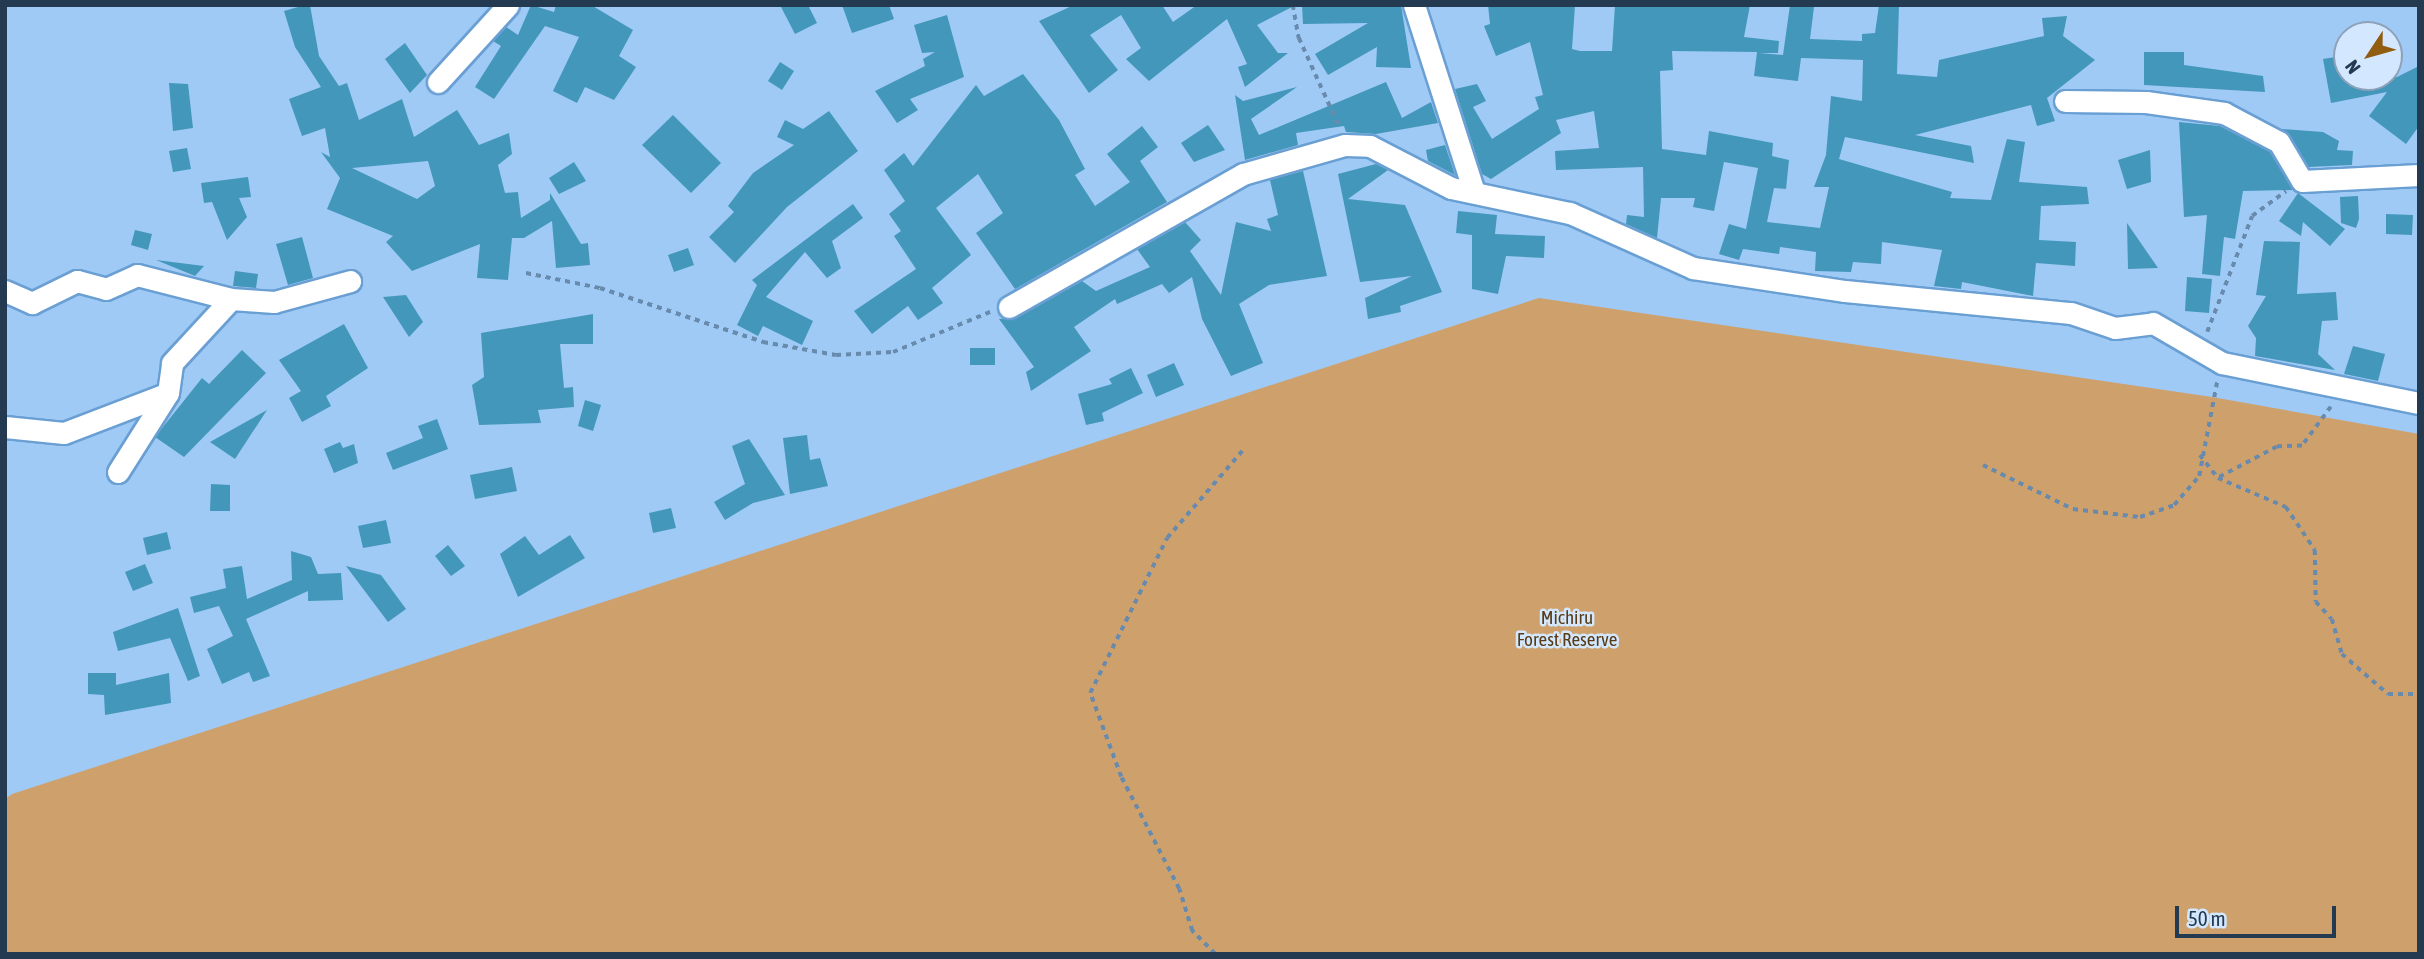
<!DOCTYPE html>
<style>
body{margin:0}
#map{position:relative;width:2424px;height:959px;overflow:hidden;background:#9fcaf6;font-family:"Asap Condensed",sans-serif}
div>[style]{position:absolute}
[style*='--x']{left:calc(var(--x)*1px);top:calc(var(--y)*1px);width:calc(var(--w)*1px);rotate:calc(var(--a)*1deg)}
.green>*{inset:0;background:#cea06c}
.building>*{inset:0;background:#4397bb}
.path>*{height:3.5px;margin-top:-1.75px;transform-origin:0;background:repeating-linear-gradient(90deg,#688aac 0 5px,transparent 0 10px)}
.roads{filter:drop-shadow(2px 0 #6a9fd3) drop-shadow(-2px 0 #6a9fd3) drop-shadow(0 2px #6a9fd3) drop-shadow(0 -2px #6a9fd3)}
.minor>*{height:21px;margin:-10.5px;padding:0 10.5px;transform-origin:10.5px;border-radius:10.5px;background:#fff}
span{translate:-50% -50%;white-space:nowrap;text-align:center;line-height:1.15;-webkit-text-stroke:5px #d3e8ff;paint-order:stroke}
.park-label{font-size:19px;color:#583a14}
.frame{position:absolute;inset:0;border:7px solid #243a50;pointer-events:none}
.north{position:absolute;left:2333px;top:21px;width:70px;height:70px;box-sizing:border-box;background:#d3e8ff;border:2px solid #8da2b9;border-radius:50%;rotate:234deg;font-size:19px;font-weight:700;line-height:28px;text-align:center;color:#243a50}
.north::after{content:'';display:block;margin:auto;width:24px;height:32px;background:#915d10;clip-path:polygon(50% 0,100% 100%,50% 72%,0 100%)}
.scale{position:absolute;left:2175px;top:906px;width:161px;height:32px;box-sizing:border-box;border:4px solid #243a50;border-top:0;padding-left:9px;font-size:21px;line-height:24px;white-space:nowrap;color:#243a50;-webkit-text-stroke:5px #d3e8ff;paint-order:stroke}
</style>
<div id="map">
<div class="green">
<i style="clip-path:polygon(1539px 298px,2212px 397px,2419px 434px,2419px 954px,5px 954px,5px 799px,12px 794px)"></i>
</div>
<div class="building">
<i style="clip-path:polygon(evenodd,305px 5px,310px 5px,319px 56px,339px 86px,347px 83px,359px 120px,402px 99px,414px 137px,457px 110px,479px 145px,509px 133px,512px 154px,498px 165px,505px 193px,518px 192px,521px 218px,550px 200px,550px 193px,581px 244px,588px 243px,590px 265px,556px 268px,552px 221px,524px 238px,512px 238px,508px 280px,477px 278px,480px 244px,412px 271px,386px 242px,393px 236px,327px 209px,340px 178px,321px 152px,330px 157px,325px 128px,302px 136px,289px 99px,321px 87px,295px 47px,284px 11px,305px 5px,428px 161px,435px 186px,417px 199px,352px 168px,428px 161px)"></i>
<i style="clip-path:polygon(531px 5px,554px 12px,556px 5px,591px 5px,633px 30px,619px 56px,636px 67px,614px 100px,585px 87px,577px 103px,553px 91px,579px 37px,545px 26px,494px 99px,475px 87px,501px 46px,493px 41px,506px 27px,518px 35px)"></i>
<i style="clip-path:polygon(780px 5px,808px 5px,817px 23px,795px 34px)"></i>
<i style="clip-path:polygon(842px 5px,889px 5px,894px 19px,852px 33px)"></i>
<i style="clip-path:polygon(1074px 5px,1162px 5px,1173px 22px,1197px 5px,1296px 5px,1257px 25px,1278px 53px,1288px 53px,1245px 87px,1238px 67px,1247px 64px,1227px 19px,1149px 81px,1126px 59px,1141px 48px,1121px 15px,1090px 35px,1118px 70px,1089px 93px,1039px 21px)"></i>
<i style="clip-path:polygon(1302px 5px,1401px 5px,1411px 68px,1376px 67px,1377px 47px,1328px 75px,1315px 54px,1368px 23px,1303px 24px)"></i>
<i style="clip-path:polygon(evenodd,1488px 5px,1575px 5px,1572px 49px,1580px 51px,1612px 51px,1615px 5px,1750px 5px,1744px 37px,1779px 41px,1778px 53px,1759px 53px,1783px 55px,1790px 5px,1814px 7px,1810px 39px,1862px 41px,1862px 34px,1875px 33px,1879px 5px,1899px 5px,1897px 74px,1937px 77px,1939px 60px,2044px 36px,2042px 18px,2067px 16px,2063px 36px,2095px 60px,2047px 98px,2055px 121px,2037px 126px,2031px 105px,1915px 135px,1971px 146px,1974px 163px,1845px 137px,1839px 159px,1952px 192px,1950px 198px,1991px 200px,2007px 139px,2025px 142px,2019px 182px,2087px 187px,2089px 204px,2041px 206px,2039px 240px,2076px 242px,2075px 266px,2036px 263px,2033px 296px,1962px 282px,1961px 289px,1934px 286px,1942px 250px,1882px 242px,1881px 264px,1853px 262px,1851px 272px,1815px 271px,1816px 252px,1780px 247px,1779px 254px,1743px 249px,1739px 260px,1719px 254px,1729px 224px,1746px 229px,1758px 168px,1724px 162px,1714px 211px,1693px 207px,1695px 198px,1661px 198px,1657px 238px,1626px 224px,1627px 215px,1644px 217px,1643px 167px,1556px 170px,1555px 151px,1599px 148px,1594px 111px,1556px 120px,1561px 133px,1491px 179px,1482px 174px,1455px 89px,1477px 84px,1486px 101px,1473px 107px,1492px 139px,1539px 109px,1535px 97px,1543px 95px,1530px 42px,1496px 56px,1484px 26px,1490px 24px,1488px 5px,1672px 51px,1757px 52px,1754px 76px,1798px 81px,1801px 58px,1863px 60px,1862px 101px,1831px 96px,1826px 155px,1814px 187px,1829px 187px,1820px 228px,1767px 222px,1774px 188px,1786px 189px,1789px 160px,1772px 156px,1773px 143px,1709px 131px,1706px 155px,1662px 149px,1660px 71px,1673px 70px,1672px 51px)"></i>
<i style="clip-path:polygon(947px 15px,964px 77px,910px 99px,918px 110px,897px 123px,875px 91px,925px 66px,923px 59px,935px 52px,922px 53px,914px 25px)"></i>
<i style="clip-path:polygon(405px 43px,427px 75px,410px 93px,385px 59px)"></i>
<i style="clip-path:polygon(2144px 52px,2184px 52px,2184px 65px,2263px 76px,2265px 92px,2144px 85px)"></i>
<i style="clip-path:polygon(2342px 56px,2346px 77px,2397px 77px,2419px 66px,2419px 126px,2406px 144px,2369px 116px,2387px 92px,2331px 103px,2323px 59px)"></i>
<i style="clip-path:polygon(780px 62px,794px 71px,782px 90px,768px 81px)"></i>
<i style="clip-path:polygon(1023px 74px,1059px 120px,1085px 169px,1075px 175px,1095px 206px,1130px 182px,1107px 154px,1142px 126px,1158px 147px,1140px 161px,1167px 202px,1015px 289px,976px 233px,1003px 213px,978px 174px,936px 208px,971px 255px,932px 288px,943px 303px,918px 320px,908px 306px,872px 334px,854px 311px,916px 269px,894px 236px,901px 231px,889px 214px,905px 201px,884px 170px,904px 153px,913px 166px,976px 85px,984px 96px)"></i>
<i style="clip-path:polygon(1386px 82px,1402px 118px,1431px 102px,1438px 123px,1376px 134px,1346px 132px,1344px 126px,1296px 133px,1298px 145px,1245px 160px,1235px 95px,1243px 101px,1297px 87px,1251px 119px,1259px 135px)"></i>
<i style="clip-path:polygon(169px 83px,188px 84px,193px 128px,173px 131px)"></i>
<i style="clip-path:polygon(829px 111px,858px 151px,787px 207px,735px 263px,709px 237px,734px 212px,728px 206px,753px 173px,794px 145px,777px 137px,785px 120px,803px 129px)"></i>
<i style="clip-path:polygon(673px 115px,721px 163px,691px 193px,642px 145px)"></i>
<i style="clip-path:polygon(2179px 122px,2220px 126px,2270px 152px,2293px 190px,2243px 191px,2235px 239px,2224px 237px,2220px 276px,2202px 274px,2207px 215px,2184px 217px)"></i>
<i style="clip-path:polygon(1208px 125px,1225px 150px,1194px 162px,1181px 143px)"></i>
<i style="clip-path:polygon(2282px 129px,2323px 132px,2339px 141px,2337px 150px,2353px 151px,2352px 165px,2309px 167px)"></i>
<i style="clip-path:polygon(1445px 145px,1455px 175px,1428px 161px,1426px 150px)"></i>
<i style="clip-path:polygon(187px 148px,191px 169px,173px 172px,169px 151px)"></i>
<i style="clip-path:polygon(2150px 150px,2151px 182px,2127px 189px,2118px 160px)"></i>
<i style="clip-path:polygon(574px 162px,586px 181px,559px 194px,549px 178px)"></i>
<i style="clip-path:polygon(1376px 164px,1388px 170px,1348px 199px,1405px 205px,1442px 292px,1400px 306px,1401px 312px,1368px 319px,1365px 298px,1412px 276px,1360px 282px,1338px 174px)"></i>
<i style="clip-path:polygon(1303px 171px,1327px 276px,1269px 285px,1239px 304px,1263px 363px,1231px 376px,1202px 319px,1192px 277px,1169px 293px,1162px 284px,1117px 304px,1115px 299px,1074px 327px,1091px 351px,1031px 391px,1026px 372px,1034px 367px,999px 319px,1015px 318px,1082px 281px,1096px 291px,1150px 267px,1137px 249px,1185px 222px,1201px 240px,1190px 251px,1221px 295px,1236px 222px,1271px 231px,1267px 219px,1278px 215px,1270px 180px)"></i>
<i style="clip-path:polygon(248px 177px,251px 197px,239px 198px,247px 217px,227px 240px,212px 202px,204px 203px,201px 183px)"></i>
<i style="clip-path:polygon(2298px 193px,2345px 229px,2330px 246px,2303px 222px,2301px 236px,2279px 221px)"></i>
<i style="clip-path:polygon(2358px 196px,2359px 219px,2356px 228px,2341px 223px,2340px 197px)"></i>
<i style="clip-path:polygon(853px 204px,863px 218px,832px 241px,841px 268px,827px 278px,805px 252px,766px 297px,813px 321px,802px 345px,763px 326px,758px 336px,737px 325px,757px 285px,752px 280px)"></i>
<i style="clip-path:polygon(1458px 211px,1497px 215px,1495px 234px,1545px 236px,1544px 258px,1506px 256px,1498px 294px,1472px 289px,1472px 235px,1456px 233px)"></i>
<i style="clip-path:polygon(2386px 214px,2413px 215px,2412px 235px,2386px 234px)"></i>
<i style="clip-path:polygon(2127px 223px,2158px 268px,2128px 269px)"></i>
<i style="clip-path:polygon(135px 230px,152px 234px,148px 250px,131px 245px)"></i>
<i style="clip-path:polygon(302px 237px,313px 278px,288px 285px,276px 244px)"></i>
<i style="clip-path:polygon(2264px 241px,2300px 242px,2297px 294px,2336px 292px,2338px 320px,2322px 321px,2318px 354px,2335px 370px,2255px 356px,2256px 338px,2248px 326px,2266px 296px,2256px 295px)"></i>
<i style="clip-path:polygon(688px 248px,694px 265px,674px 272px,668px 255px)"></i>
<i style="clip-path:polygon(156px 260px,204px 266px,195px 276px)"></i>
<i style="clip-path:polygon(235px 271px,258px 274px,256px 288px,233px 286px)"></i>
<i style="clip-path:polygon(2187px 277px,2212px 279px,2209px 313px,2185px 311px)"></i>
<i style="clip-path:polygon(406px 295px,423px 322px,409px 337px,383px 297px)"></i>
<i style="clip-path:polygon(593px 314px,593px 344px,560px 344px,564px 388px,573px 387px,574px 407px,538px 410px,541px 423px,479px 425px,472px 385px,484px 377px,481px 333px)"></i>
<i style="clip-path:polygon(344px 324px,368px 368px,326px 396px,331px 406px,302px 422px,289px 398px,301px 391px,279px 360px)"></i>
<i style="clip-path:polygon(2353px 346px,2385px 354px,2378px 381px,2344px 374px)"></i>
<i style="clip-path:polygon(970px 348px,995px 348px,995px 365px,970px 365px)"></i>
<i style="clip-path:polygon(242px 350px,266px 373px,184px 457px,155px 437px,202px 378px,209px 384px)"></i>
<i style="clip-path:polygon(1174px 363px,1184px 385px,1156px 397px,1147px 375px)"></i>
<i style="clip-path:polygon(1131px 368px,1143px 393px,1102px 413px,1104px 421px,1086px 425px,1078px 394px,1112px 384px,1109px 379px)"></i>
<i style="clip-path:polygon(585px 400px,601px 405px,593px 431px,578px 426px)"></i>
<i style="clip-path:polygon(267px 410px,235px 459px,210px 442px)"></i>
<i style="clip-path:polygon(437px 419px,448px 449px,393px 470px,386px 453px,423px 438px,418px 426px)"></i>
<i style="clip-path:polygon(807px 435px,810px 460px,820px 458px,828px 486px,790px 494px,783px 438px)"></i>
<i style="clip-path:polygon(749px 439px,785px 495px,753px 503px,725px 520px,714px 502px,745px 484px,732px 446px)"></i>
<i style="clip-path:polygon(340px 442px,343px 448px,354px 444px,358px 463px,334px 473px,324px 449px)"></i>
<i style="clip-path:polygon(512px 467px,517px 491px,475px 499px,470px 475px)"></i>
<i style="clip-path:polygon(211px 484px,230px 485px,230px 511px,210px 511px)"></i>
<i style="clip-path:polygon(671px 508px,676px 528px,653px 533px,649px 513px)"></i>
<i style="clip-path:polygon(386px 520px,391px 543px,363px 548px,358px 526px)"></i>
<i style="clip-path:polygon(167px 532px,171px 549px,147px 555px,143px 538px)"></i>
<i style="clip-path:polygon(570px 535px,585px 558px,518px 597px,500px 554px,525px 536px,539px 555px)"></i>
<i style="clip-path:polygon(448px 545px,465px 566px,451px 576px,435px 556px)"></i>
<i style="clip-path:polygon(291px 551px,311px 557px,318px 574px,341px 573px,343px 600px,308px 601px,308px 591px,246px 619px,270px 676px,253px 682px,249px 672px,222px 684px,207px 649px,233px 636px,219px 606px,194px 613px,190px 597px,226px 588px,223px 569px,242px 566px,247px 599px,292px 580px)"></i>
<i style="clip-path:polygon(145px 564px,153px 583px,133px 591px,125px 572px)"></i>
<i style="clip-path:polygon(346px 566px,381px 575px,406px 609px,388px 622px)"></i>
<i style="clip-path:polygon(178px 608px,200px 676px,188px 681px,170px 638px,118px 651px,113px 632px)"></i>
<i style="clip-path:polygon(88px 673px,116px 673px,116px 685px,169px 673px,171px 703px,105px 715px,104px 695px,88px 694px)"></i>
</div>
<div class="path">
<i style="--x:1293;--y:5;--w:34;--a:80"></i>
<i style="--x:1299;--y:38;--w:97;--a:65.6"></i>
<i style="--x:526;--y:273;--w:76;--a:11.5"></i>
<i style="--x:600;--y:288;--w:172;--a:18.3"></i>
<i style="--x:763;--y:342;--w:74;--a:10.1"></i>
<i style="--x:836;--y:355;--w:57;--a:-3"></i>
<i style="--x:893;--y:352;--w:105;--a:-22.4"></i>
<i style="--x:2207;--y:332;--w:124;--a:-68.8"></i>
<i style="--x:2252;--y:216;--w:42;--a:-36.3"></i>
<i style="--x:2331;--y:407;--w:49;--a:126.6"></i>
<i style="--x:2302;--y:446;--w:25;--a:178"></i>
<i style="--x:2277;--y:447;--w:67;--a:152.3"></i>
<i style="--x:2218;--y:478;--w:74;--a:23.1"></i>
<i style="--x:2286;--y:507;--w:52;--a:56"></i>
<i style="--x:2315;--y:550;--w:52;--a:88.9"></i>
<i style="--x:2316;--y:602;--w:23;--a:47"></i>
<i style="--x:2332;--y:619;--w:36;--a:74"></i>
<i style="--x:2342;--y:654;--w:61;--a:41"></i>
<i style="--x:2388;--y:694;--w:31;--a:0"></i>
<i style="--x:2200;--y:455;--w:29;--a:52"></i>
<i style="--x:1983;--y:465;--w:100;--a:26.1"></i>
<i style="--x:2073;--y:509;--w:67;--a:6.8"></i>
<i style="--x:2140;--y:517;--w:36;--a:-19"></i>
<i style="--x:2174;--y:505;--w:38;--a:-49"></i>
<i style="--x:2199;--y:476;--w:96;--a:-79.2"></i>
<i style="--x:1215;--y:954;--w:33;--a:-135"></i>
<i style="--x:1192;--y:931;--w:44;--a:-107.2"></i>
<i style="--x:1179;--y:889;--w:126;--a:-117.4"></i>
<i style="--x:1121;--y:777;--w:90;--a:-110.3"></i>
<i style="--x:1090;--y:693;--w:173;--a:-63.6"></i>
<i style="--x:1167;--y:538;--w:115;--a:-49.2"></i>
</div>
<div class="roads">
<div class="minor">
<i style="--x:1414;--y:5;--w:196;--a:72.2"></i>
<i style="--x:438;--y:82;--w:104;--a:-47.7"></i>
<i style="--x:2065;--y:101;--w:81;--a:0.7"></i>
<i style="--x:2146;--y:102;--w:79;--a:8"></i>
<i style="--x:2224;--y:113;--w:62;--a:27.8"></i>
<i style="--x:2279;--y:142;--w:45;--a:59.5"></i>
<i style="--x:2302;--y:181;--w:117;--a:-2.9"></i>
<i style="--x:5;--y:291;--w:30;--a:24"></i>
<i style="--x:32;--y:303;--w:50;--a:-26.1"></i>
<i style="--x:77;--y:281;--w:30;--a:15"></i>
<i style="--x:106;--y:289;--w:34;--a:-24"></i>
<i style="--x:137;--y:275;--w:97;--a:14.3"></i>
<i style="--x:231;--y:299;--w:43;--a:4"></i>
<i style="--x:274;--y:302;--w:79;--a:-15.4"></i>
<i style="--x:1009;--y:307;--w:269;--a:-29.6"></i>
<i style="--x:1243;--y:174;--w:106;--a:-15.9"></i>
<i style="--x:1345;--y:145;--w:25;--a:2"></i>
<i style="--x:1370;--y:146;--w:91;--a:27.4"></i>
<i style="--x:1451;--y:188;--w:122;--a:11.9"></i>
<i style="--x:1570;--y:213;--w:135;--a:24.1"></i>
<i style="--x:1693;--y:268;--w:154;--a:8.6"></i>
<i style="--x:1845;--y:291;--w:227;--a:5.6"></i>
<i style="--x:2071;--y:313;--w:46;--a:18.8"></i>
<i style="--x:2115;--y:328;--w:38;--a:-7"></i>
<i style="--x:2153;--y:323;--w:80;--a:30.1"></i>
<i style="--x:2222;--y:363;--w:201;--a:11.5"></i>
<i style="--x:5;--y:427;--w:59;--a:5.8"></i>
<i style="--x:64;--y:433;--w:111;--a:-21"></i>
<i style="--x:118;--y:472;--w:93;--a:-57.7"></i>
<i style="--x:168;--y:393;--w:30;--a:-82"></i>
<i style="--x:172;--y:363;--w:87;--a:-47.3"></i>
</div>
</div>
<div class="park-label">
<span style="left:1567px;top:629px">Michiru<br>Forest Reserve</span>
</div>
<div class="frame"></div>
<div class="north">N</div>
<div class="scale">50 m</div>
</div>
